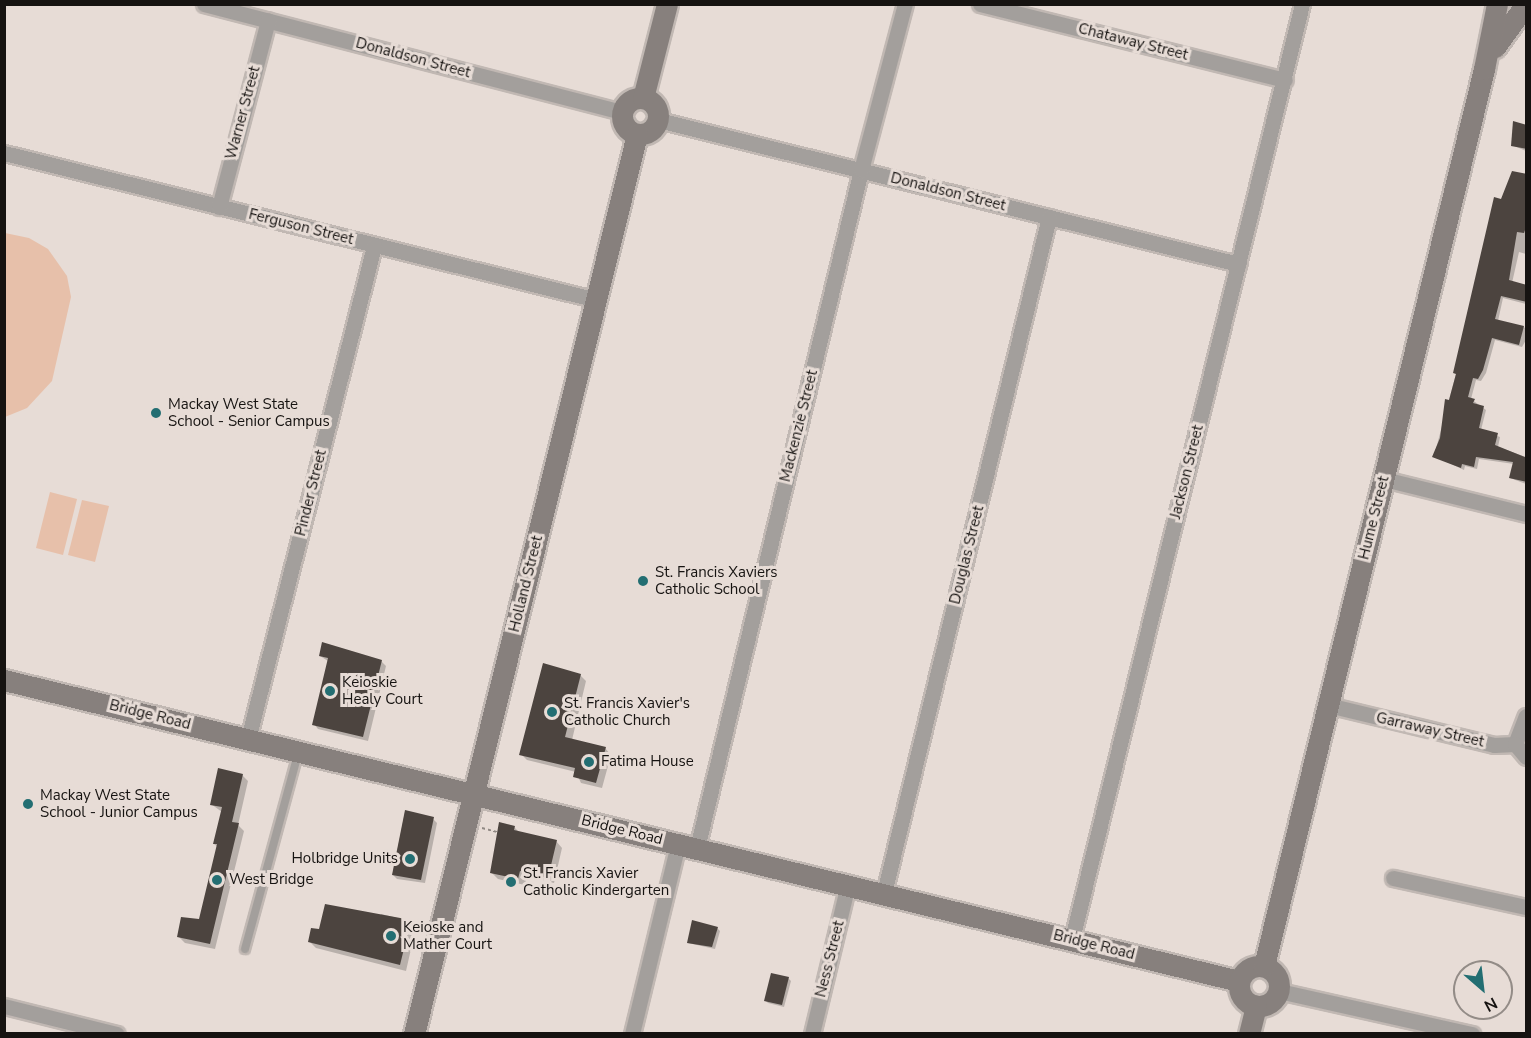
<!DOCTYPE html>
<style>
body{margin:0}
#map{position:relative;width:1531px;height:1038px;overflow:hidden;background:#e7dcd6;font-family:"Nunito Sans",sans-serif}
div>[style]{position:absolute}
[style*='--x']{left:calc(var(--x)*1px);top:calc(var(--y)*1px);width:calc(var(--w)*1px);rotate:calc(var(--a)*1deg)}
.green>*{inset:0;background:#e7c0aa}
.shadow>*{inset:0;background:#0003}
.building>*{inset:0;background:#4c443f}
.path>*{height:2px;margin-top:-1px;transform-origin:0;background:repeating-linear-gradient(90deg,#908984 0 3px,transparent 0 6px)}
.roads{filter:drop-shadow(2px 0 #c1b8b3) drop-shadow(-2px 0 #c1b8b3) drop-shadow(0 2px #c1b8b3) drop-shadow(0 -2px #c1b8b3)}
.lane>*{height:8px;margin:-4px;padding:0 4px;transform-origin:4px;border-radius:4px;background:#a39f9c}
.street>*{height:15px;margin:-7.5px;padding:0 7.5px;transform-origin:7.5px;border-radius:7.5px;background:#a39f9c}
.secondary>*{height:21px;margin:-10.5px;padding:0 10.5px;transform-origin:10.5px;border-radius:10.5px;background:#87807d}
.secondary>.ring{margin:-10.5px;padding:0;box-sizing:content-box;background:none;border:21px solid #87807d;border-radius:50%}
.dots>*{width:16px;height:16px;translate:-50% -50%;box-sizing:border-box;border:3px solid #e7dcd6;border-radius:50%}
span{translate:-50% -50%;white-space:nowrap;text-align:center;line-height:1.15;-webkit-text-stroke:6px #e7dcd6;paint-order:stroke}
.street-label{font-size:15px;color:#161311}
.poi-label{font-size:15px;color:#161311}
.left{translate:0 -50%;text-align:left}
.right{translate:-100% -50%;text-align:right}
.frame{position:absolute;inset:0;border:6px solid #161311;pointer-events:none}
.north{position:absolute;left:1453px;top:960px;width:60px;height:60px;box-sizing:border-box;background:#e7dcd6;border:2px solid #938c87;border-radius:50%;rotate:152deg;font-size:16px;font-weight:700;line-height:24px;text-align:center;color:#161311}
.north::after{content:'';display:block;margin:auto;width:21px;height:27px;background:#236e72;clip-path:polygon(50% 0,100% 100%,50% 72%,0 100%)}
</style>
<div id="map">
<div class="green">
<i style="clip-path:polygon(5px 233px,29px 238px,48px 249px,67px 276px,71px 297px,52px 381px,27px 408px,5px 417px)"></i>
<i style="clip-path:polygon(50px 492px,77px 499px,63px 555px,36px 548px)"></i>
<i style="clip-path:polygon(82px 500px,109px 506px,95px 562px,68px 555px)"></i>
</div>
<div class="shadow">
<i style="clip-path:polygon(1514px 123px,1526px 126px,1526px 151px,1512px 145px)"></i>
<i style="clip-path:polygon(1526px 176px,1526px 254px,1519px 252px,1512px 283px,1526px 286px,1526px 304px,1503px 298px,1498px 321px,1526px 328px,1526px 340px,1522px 347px,1495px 340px,1486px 373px,1481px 381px,1476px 380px,1471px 399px,1486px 410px,1481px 430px,1500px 437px,1498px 447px,1526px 457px,1526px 484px,1510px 478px,1514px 464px,1479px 459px,1477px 469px,1465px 466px,1464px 470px,1434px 456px,1502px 201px)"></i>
<i style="clip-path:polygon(320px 656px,381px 661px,386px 666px,368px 741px,318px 729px,314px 724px,328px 661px)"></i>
<i style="clip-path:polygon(580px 675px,586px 681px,572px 740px,605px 748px,611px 755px,602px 788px,581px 783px,576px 772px,527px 760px,521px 754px)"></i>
<i style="clip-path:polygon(242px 775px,248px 781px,238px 825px,244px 831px,215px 949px,185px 943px,179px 937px,200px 921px,218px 847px,214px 844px,222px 812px,211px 804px)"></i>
<i style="clip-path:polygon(433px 819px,437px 823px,425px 883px,397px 879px,393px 875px)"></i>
<i style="clip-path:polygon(514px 827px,520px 833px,556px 841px,562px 848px,554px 883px,527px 877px,525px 885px,498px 879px,491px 872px)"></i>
<i style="clip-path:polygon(381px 914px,410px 921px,416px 927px,406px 971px,316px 948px,309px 941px,320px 931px,380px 918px)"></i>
<i style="clip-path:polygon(717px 928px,720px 931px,715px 949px,688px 943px)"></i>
<i style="clip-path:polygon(788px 978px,791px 981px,784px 1007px,768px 1003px,765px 1000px)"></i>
</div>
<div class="building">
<i style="clip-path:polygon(1513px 121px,1527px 125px,1527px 149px,1511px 146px)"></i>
<i style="clip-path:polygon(1512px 171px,1527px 174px,1527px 224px,1524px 233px,1517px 232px,1509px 280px,1527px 285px,1527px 302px,1501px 296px,1495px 319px,1524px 326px,1519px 345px,1492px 338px,1483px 370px,1478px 379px,1473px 378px,1468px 397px,1475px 399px,1473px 403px,1484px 406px,1479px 428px,1498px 433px,1495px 445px,1527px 458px,1527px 482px,1509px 478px,1513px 462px,1476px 457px,1474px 467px,1462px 464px,1461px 468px,1432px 457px,1440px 438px,1445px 399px,1449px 400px,1456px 374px,1453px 373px,1494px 197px,1501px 199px)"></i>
<i style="clip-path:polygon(322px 642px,382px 660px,363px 737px,312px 725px,328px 658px,319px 656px)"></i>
<i style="clip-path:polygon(543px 663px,581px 674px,565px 737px,606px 747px,596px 783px,573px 777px,575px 768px,519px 755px)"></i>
<i style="clip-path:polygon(218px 768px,243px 774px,232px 822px,239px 823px,210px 944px,177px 937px,181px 917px,199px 919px,217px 844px,213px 844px,222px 807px,210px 805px)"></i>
<i style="clip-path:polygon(405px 810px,434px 817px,421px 880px,392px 875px)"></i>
<i style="clip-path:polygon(499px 822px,515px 826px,514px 830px,557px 840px,548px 878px,520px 871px,518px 879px,490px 873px)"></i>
<i style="clip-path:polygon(325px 904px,411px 920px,400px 965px,308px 942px,311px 928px,319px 929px)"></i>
<i style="clip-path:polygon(692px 920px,718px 927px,712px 947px,687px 943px)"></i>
<i style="clip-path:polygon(771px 973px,789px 977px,782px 1005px,764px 1001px)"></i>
</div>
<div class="path">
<i style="--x:482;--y:828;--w:16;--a:15"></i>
</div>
<div class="roads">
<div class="lane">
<i style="--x:245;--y:949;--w:202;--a:-74.8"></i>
</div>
<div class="street">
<i style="--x:204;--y:4;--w:432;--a:14.5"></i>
<i style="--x:980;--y:4;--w:314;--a:14"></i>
<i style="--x:658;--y:120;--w:598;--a:13.94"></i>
<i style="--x:4;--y:153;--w:611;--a:13.92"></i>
<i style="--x:219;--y:207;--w:193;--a:-75.3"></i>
<i style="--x:1384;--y:479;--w:146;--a:13.8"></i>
<i style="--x:1328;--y:705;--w:171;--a:13.5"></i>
<i style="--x:1494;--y:745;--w:21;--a:-3"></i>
<i style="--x:248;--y:739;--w:509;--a:-75.66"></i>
<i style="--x:1515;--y:744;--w:30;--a:-69"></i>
<i style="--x:1515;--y:744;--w:17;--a:50"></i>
<i style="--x:697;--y:848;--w:698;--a:-76.4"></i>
<i style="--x:861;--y:170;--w:172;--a:-75.2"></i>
<i style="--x:1393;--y:878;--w:136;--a:12.3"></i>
<i style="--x:884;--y:893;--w:696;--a:-76.28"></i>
<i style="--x:1072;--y:939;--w:963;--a:-76.18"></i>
<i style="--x:1279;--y:991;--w:198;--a:12.6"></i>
<i style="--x:4;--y:1006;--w:116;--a:13.9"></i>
<i style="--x:632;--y:1034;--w:195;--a:-76.4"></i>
<i style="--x:812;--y:1034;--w:154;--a:-76.5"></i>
</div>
<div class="secondary">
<i style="--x:1495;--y:47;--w:53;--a:-54.2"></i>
<i class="ring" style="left:622px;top:98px;width:15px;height:15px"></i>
<i style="--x:643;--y:98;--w:97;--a:-75.7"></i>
<i style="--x:4;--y:680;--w:1271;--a:13.7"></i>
<i class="ring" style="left:1239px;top:966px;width:19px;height:19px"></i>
<i style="--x:1264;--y:966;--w:924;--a:-76.22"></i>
<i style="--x:1484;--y:69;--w:66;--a:-78.7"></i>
<i style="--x:414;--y:1034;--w:927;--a:-76.08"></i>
<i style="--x:1249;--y:1034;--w:29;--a:-76"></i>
</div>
</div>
<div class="dots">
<i style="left:156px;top:413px;background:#236e72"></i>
<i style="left:643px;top:581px;background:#236e72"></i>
<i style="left:330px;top:691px;background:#236e72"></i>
<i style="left:552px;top:712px;background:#236e72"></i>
<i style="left:589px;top:762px;background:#236e72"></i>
<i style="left:28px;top:804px;background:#236e72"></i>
<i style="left:410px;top:859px;background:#236e72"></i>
<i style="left:217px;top:880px;background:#236e72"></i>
<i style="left:511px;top:882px;background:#236e72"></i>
<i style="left:391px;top:936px;background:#236e72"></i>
</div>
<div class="street-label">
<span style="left:1133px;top:42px;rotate:14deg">Chataway Street</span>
<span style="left:413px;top:58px;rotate:15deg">Donaldson Street</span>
<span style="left:243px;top:113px;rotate:-75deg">Warner Street</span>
<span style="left:948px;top:192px;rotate:14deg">Donaldson Street</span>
<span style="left:301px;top:227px;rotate:14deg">Ferguson Street</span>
<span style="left:799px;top:426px;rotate:-76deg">Mackenzie Street</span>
<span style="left:1187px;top:472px;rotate:-76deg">Jackson Street</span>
<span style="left:311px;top:493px;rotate:-76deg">Pinder Street</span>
<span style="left:1374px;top:518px;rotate:-76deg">Hume Street</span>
<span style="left:967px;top:555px;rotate:-76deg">Douglas Street</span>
<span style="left:526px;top:584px;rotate:-76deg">Holland Street</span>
<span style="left:150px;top:715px;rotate:14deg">Bridge Road</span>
<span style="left:1430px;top:730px;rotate:13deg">Garraway Street</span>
<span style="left:622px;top:830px;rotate:14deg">Bridge Road</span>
<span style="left:1094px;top:945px;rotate:14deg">Bridge Road</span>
<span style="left:830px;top:959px;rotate:-76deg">Ness Street</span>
</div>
<div class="poi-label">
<span class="left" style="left:168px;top:413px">Mackay West State<br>School - Senior Campus</span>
<span class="left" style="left:655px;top:581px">St. Francis Xaviers<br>Catholic School</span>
<span class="left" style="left:342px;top:691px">Keioskie<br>Healy Court</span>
<span class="left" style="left:564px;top:712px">St. Francis Xavier's<br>Catholic Church</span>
<span class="left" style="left:601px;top:762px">Fatima House</span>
<span class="left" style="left:40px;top:804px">Mackay West State<br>School - Junior Campus</span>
<span class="right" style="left:398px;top:859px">Holbridge Units</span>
<span class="left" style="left:523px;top:882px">St. Francis Xavier<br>Catholic Kindergarten</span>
<span class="left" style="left:229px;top:880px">West Bridge</span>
<span class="left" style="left:403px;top:936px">Keioske and<br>Mather Court</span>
</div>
<div class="frame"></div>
<div class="north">N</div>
</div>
